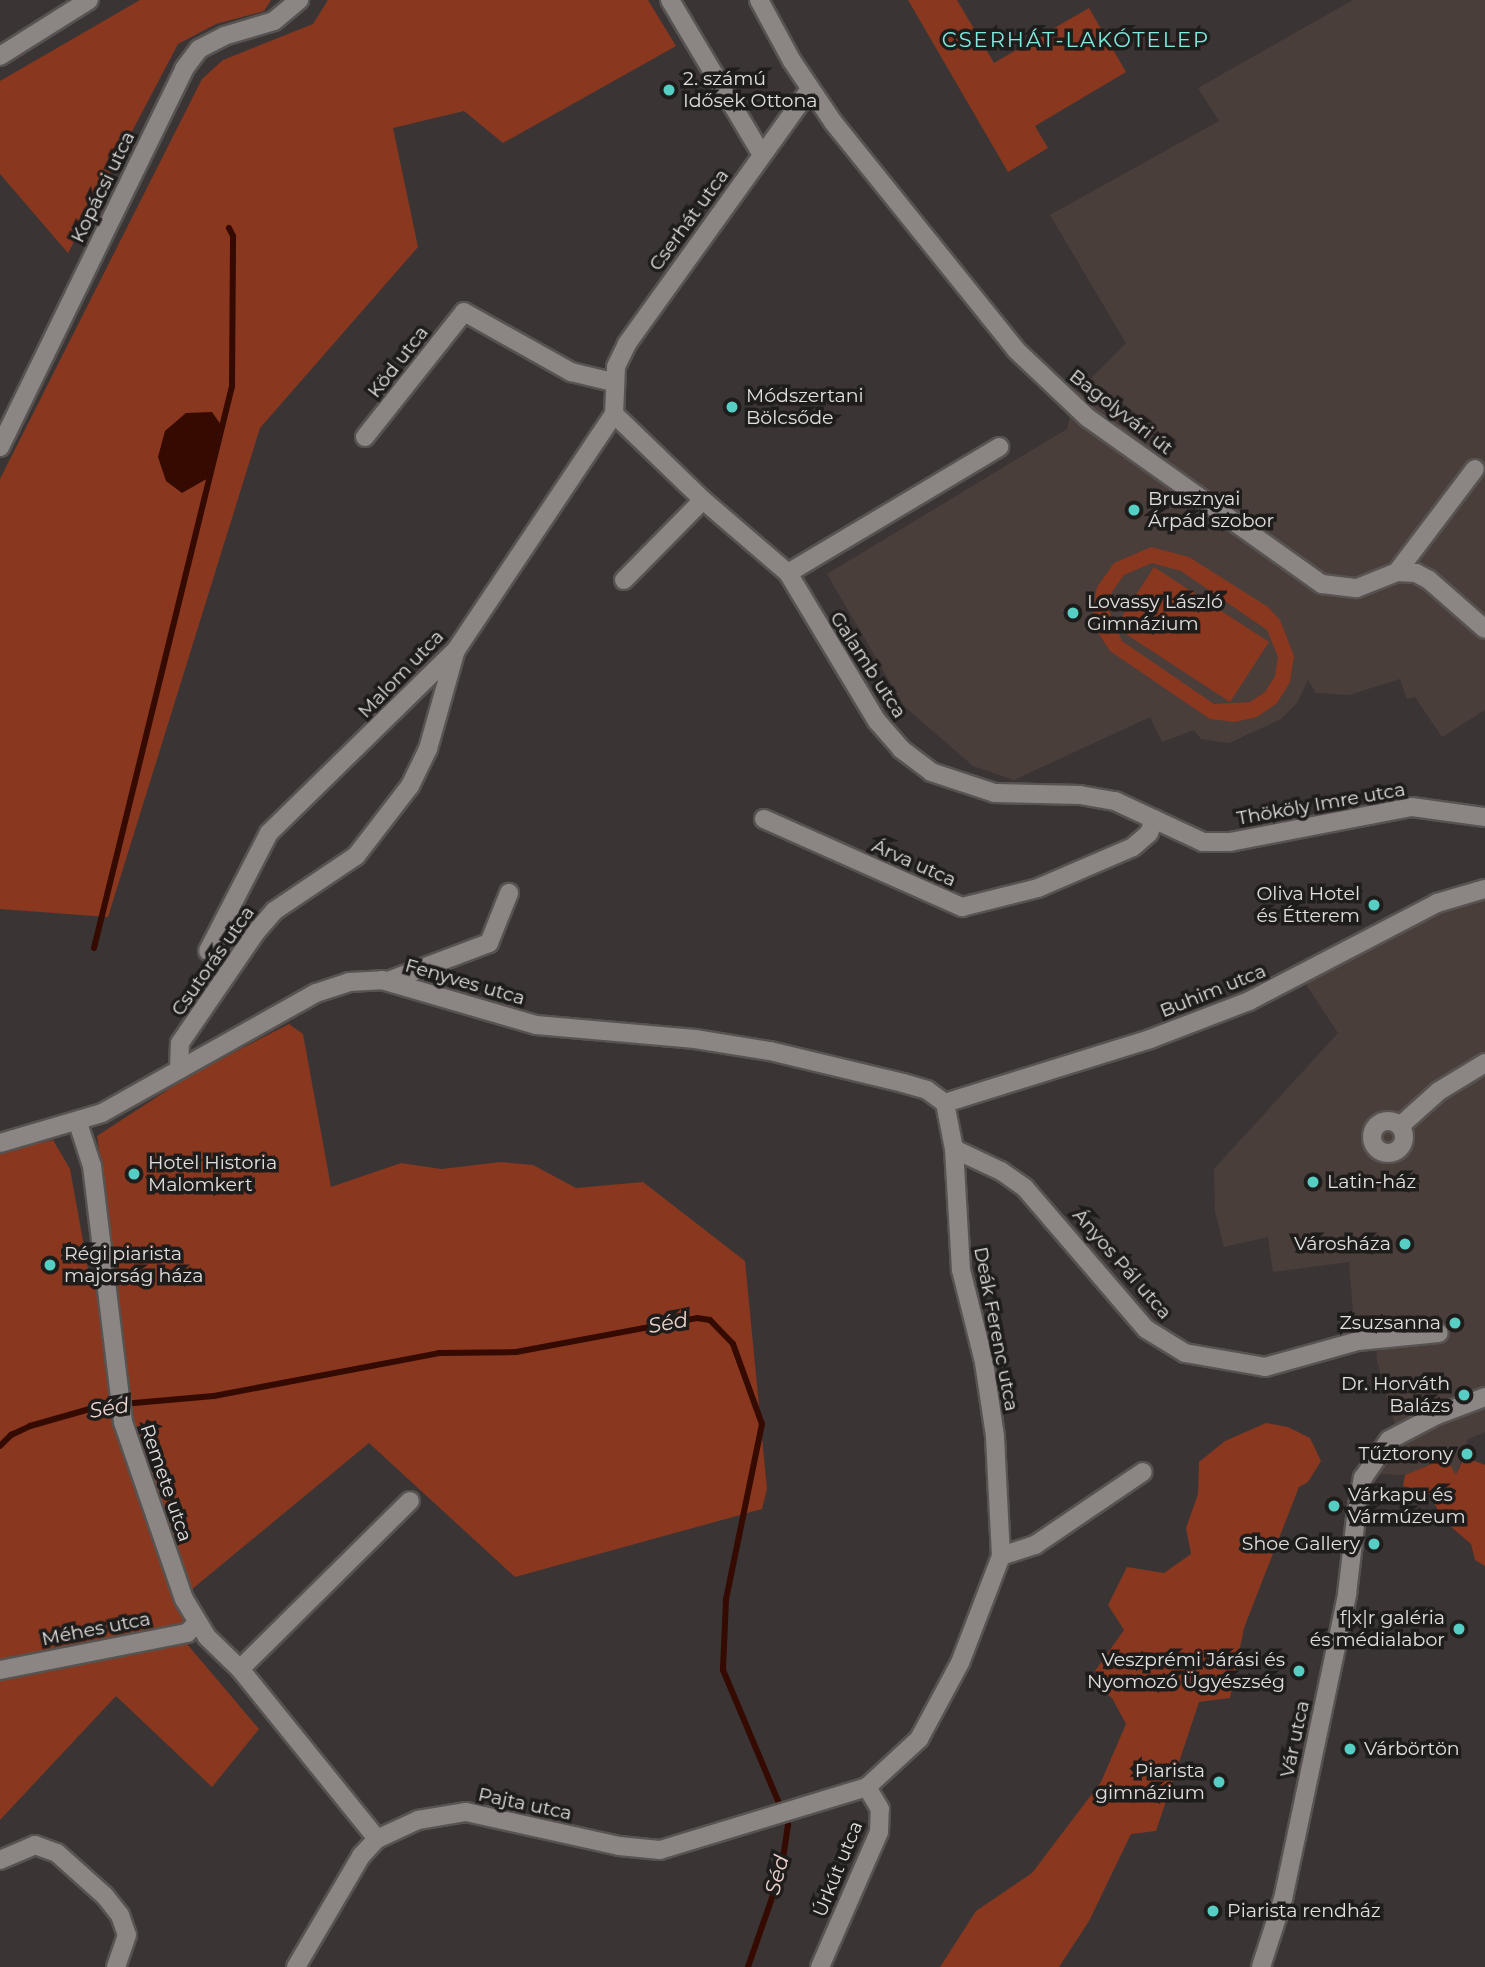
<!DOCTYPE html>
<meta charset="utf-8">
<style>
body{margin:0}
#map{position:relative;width:1485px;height:1967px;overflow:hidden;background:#3a3534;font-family:Montserrat,sans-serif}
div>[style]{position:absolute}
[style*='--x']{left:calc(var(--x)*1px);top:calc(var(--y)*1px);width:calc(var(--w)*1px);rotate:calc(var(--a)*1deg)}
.built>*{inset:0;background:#4a3e3b}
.green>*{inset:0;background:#89371f}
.water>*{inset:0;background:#350a01}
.stream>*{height:6px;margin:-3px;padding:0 3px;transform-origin:3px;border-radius:3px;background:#350a01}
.roads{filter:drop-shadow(2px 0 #575351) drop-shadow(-2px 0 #575351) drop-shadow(0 2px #575351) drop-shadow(0 -2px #575351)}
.minor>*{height:18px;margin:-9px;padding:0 9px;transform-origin:9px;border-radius:9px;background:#8b8583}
.minor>.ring{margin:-9px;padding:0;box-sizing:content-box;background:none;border:18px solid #8b8583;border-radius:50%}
.dots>*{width:19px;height:19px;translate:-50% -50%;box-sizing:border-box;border:4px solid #1f1d1c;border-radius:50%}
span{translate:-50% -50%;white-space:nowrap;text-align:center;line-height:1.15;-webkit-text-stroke:7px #1f1d1c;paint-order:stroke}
.poi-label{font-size:19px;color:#e1dedd}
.left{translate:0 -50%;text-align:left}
.right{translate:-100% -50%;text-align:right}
.street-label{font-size:19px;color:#e1dedd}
.neighbourhood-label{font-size:21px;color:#80eae0;letter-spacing:2px}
.water-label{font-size:21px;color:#eed5ce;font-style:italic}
</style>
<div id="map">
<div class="built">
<i style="clip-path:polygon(1353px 0,1485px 0,1485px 710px,1442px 737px,1415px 697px,1407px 699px,1400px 679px,1349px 695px,1316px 693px,1308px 680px,1297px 703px,1281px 719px,1229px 743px,1201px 739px,1194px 730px,1162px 742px,1150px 717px,1014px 780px,973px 766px,904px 706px,827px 574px,1067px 429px,1075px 395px,1126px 343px,1050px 215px,1219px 121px,1198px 88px)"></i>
<i style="clip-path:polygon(1485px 893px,1485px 1432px,1468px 1439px,1456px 1476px,1446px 1458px,1405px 1475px,1375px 1474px,1400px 1443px,1377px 1361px,1376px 1335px,1355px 1336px,1349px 1262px,1273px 1272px,1268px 1237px,1224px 1247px,1215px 1211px,1214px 1169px,1338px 1033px,1305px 983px,1430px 911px)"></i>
</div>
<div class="green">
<i style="clip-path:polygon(140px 0,271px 0,264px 11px,216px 24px,178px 44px,68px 253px,0 174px,0 81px)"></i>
<i style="clip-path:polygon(328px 0,648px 0,676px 46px,503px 143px,464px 111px,393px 128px,418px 247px,260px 428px,108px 917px,0 909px,0 479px,202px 79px,223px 60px,313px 24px)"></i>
<i style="clip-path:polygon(908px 0,957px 0,994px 63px,1089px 8px,1126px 72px,1035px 126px,1048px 148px,1008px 172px)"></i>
<i style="clip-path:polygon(evenodd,1151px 547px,1189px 557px,1268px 607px,1280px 620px,1294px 656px,1290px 682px,1277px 703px,1257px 717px,1235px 722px,1210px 719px,1110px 651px,1099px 634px,1093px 611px,1097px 587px,1114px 563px,1151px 547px,1152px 563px,1181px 571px,1267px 630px,1278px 657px,1275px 676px,1265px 692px,1250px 702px,1214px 704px,1122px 641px,1109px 611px,1112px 592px,1124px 575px,1152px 563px)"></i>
<i style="clip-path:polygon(1154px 567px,1269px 642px,1230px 702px,1115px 627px)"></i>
<i style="clip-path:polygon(289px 1024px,303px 1034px,331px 1187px,401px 1163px,441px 1169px,501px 1162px,533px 1165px,576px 1188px,643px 1182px,745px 1261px,767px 1489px,762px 1509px,515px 1577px,369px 1443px,185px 1595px,181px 1637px,259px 1729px,212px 1787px,116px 1696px,0 1820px,0 1152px,53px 1140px,70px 1169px,89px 1274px,116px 1272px,97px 1136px,192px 1074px)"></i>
<i style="clip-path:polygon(1266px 1423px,1288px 1427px,1310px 1438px,1321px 1461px,1308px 1482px,1299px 1487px,1281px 1533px,1244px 1628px,1230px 1698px,1199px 1702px,1156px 1831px,1131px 1834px,1089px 1921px,1059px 1967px,940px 1967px,976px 1911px,1032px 1873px,1101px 1782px,1126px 1724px,1112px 1698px,1098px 1687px,1095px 1671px,1124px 1630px,1108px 1605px,1127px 1567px,1164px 1573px,1191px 1554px,1186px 1528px,1198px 1494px,1199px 1462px,1225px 1441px)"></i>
<i style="clip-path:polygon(1464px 1457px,1485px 1465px,1485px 1566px,1475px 1560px,1471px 1544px,1443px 1520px,1430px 1495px,1403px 1486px,1405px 1475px,1446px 1458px,1456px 1475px)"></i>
</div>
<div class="water">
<i style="clip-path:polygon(212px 412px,221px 425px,210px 477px,182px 493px,166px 481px,158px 457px,165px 431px,186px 413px)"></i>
</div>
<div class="stream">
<i style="--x:94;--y:948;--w:579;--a:-76.2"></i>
<i style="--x:232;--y:386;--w:150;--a:-89.6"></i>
<i style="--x:233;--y:236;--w:9;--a:-117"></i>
<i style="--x:0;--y:1446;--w:16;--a:-45"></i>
<i style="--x:11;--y:1435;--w:21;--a:-25"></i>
<i style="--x:30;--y:1426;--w:73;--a:-15.9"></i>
<i style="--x:100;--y:1406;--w:114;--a:-5"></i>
<i style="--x:214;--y:1396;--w:229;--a:-10.8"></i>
<i style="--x:439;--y:1353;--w:77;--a:-0.7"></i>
<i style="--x:516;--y:1352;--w:184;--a:-10.6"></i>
<i style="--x:697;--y:1318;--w:13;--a:9"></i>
<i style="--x:710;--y:1320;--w:33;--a:46"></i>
<i style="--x:733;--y:1344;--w:85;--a:70.1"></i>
<i style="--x:762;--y:1424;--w:180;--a:101.6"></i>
<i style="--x:726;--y:1600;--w:70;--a:92.5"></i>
<i style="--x:723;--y:1670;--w:168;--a:67.2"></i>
<i style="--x:788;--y:1825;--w:48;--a:98.5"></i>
<i style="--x:781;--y:1872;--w:101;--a:109.2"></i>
</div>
<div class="roads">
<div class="minor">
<i style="--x:670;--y:0;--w:180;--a:59.3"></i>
<i style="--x:759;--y:0;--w:69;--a:61.6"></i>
<i style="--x:792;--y:61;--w:73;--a:56.1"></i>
<i style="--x:833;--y:122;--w:292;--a:51.2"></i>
<i style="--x:1016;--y:350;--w:99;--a:43.4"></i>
<i style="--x:1088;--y:418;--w:287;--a:35.4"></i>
<i style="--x:1322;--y:584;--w:35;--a:7"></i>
<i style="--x:1357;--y:588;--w:43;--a:-21.8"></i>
<i style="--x:1397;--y:572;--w:129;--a:-52.9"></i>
<i style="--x:0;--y:56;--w:105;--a:-32.2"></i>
<i style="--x:810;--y:89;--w:314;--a:125.7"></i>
<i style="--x:627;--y:344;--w:25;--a:116"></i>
<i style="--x:616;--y:367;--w:47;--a:92.4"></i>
<i style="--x:614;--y:414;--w:124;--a:44"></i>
<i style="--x:703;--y:500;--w:112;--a:40.7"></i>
<i style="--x:788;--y:573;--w:173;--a:59"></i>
<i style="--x:877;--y:721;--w:37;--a:49"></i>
<i style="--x:901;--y:749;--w:38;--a:37"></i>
<i style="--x:931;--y:772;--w:67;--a:18.2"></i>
<i style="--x:995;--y:793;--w:85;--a:1.3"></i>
<i style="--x:1080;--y:795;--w:36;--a:10"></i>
<i style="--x:1115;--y:801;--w:97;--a:25"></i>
<i style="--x:1203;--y:842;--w:27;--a:0"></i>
<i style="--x:1230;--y:842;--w:185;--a:-10.9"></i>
<i style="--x:1412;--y:807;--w:74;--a:7.8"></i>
<i style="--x:365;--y:437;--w:159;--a:-51.6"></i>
<i style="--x:464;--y:312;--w:123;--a:29.3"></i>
<i style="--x:571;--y:372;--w:43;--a:13.4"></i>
<i style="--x:0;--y:447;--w:420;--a:-64"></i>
<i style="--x:184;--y:69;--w:25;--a:-53"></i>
<i style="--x:199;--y:49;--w:28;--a:-27"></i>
<i style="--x:224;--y:36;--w:52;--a:-16.7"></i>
<i style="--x:274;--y:21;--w:33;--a:-40"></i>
<i style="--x:1397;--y:572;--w:19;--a:3"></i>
<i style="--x:1416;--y:573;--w:15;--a:28"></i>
<i style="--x:1429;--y:580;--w:74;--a:41.2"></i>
<i style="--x:788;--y:573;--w:246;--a:-30.8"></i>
<i style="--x:624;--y:580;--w:112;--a:-45.4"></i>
<i style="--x:764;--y:819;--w:217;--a:24"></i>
<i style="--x:962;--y:907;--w:78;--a:-14"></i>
<i style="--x:1038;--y:888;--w:103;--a:-23.3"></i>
<i style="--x:1133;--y:847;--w:21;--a:-41"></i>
<i style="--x:1149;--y:833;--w:15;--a:-70"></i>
<i style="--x:208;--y:951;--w:133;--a:-62.7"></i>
<i style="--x:269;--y:833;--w:262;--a:-44.4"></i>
<i style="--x:456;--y:650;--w:284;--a:-56.2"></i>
<i style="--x:388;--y:981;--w:108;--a:-20.6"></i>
<i style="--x:489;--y:943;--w:54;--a:-68.2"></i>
<i style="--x:179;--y:1070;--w:27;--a:-88"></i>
<i style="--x:180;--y:1043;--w:135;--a:-55.6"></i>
<i style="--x:256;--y:932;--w:28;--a:-49"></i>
<i style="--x:274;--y:911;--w:99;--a:-33.9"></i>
<i style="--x:356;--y:856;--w:88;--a:-52.4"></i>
<i style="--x:410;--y:786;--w:41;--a:-64.1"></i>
<i style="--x:428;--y:749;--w:100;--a:-74.3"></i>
<i style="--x:945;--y:1103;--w:215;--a:-17.3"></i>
<i style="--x:1150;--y:1039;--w:106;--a:-21"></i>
<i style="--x:1249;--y:1001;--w:212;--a:-27.5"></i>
<i style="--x:1437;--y:903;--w:50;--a:-16.3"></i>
<i class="ring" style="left:1372px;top:1121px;width:14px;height:14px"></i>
<i style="--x:78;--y:1123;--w:45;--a:72"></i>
<i style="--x:92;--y:1166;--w:258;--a:83.1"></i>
<i style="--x:123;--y:1422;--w:187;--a:71"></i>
<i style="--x:184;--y:1599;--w:44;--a:58.8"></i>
<i style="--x:207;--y:1637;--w:46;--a:44.1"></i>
<i style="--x:240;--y:1669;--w:218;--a:51.1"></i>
<i style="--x:1400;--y:1126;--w:52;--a:-41.9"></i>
<i style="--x:1439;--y:1091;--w:54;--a:-31.3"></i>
<i style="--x:0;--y:1143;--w:106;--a:-16.4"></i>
<i style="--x:102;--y:1113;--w:245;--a:-29.3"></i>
<i style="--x:316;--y:993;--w:35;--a:-18"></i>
<i style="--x:349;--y:982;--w:33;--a:-3"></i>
<i style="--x:382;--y:980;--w:160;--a:16.3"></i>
<i style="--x:536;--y:1025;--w:160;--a:5"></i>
<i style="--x:695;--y:1039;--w:76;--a:9.1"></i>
<i style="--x:770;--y:1051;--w:137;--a:13.5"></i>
<i style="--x:903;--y:1083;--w:25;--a:16"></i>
<i style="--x:927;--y:1090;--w:22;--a:36"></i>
<i style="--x:954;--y:1149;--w:52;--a:25.1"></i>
<i style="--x:1001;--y:1171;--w:29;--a:35"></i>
<i style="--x:1025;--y:1188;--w:186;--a:49.4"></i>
<i style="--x:1146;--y:1329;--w:46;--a:31.6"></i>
<i style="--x:1185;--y:1353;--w:81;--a:9.9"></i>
<i style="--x:1265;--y:1367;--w:97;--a:-15.6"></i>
<i style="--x:1358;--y:1341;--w:81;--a:-5.6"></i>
<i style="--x:1357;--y:1511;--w:34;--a:-80"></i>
<i style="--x:1363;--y:1478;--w:46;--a:-55.6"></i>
<i style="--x:1389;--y:1440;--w:54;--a:-27.5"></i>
<i style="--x:1437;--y:1415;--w:51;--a:-20.6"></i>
<i style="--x:1001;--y:1556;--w:36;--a:-18"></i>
<i style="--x:1035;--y:1545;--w:130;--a:-34.1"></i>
<i style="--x:240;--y:1669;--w:239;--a:-44.7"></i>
<i style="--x:0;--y:1670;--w:191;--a:-11.2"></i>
<i style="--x:187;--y:1633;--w:14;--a:-45"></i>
<i style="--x:0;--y:1860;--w:38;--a:-23"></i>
<i style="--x:35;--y:1845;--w:23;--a:20"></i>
<i style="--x:57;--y:1853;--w:64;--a:41.9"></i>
<i style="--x:105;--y:1896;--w:24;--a:52"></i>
<i style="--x:120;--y:1915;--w:21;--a:71"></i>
<i style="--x:127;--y:1935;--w:34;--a:109"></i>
<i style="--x:296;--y:1967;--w:129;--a:-59.6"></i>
<i style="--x:361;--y:1856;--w:23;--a:-47"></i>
<i style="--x:377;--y:1839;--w:45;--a:-24.9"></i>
<i style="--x:418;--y:1820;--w:49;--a:-9.5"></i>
<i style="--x:466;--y:1812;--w:157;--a:12.5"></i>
<i style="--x:619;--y:1846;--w:41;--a:5.6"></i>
<i style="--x:660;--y:1850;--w:216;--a:-16.9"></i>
<i style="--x:867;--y:1787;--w:71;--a:-42.7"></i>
<i style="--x:919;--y:1739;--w:86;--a:-61.7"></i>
<i style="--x:960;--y:1663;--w:115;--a:-69"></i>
<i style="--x:1001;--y:1556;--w:120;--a:-92.9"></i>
<i style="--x:995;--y:1436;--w:75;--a:-98.5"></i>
<i style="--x:984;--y:1362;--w:95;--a:-104"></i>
<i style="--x:961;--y:1270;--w:121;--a:-93.3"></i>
<i style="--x:954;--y:1149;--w:47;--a:-101.1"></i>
<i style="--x:820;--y:1967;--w:147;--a:-66.4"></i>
<i style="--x:879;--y:1832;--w:23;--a:-88"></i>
<i style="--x:880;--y:1809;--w:26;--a:-121"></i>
<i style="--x:1261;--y:1967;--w:71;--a:-72.1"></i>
<i style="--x:1283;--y:1899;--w:312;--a:-78.1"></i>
<i style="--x:1347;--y:1594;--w:78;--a:-83.3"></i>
</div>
</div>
<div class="dots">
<i style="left:669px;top:90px;background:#56cec3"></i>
<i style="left:732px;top:407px;background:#56cec3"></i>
<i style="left:1134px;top:510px;background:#56cec3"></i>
<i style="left:1073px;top:613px;background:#56cec3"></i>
<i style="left:1374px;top:905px;background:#56cec3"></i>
<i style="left:134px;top:1174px;background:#56cec3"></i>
<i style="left:1313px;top:1182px;background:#56cec3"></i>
<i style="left:1405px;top:1244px;background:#56cec3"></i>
<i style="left:50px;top:1265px;background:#56cec3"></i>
<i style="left:1455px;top:1323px;background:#56cec3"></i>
<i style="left:1464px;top:1395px;background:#56cec3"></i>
<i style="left:1467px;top:1454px;background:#56cec3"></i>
<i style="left:1334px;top:1506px;background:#56cec3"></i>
<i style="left:1374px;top:1544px;background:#56cec3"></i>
<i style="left:1459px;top:1629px;background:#56cec3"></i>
<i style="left:1299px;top:1671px;background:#56cec3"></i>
<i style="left:1350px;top:1749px;background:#56cec3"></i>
<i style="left:1219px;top:1782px;background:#56cec3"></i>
<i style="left:1213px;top:1911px;background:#56cec3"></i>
</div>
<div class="poi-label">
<span class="left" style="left:683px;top:90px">2. számú<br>Idősek Ottona</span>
<span class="left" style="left:746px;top:407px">Módszertani<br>Bölcsőde</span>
<span class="left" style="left:1148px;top:510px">Brusznyai<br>Árpád szobor</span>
<span class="left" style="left:1087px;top:613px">Lovassy László<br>Gimnázium</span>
<span class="right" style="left:1360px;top:905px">Oliva Hotel<br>és Étterem</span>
<span class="left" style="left:148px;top:1174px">Hotel Historia<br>Malomkert</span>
<span class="left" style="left:1327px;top:1182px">Latin-ház</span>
<span class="right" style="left:1391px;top:1244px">Városháza</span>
<span class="left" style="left:64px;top:1265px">Régi piarista<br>majorság háza</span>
<span class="right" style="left:1441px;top:1323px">Zsuzsanna</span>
<span class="right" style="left:1450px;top:1395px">Dr. Horváth<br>Balázs</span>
<span class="right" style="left:1453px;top:1454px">Tűztorony</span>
<span class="left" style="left:1348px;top:1506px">Várkapu és<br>Vármúzeum</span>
<span class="right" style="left:1360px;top:1544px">Shoe Gallery</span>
<span class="right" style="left:1445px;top:1629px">f|x|r galéria<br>és médialabor</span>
<span class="right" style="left:1285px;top:1671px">Veszprémi Járási és<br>Nyomozó Ügyészség</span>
<span class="left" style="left:1364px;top:1749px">Várbörtön</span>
<span class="right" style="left:1205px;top:1782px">Piarista<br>gimnázium</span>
<span class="left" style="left:1227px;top:1911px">Piarista rendház</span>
</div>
<div class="street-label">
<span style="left:103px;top:187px;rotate:-64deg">Kopácsi utca</span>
<span style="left:689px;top:220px;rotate:-54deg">Cserhát utca</span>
<span style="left:398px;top:362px;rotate:-52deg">Köd utca</span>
<span style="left:1121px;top:412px;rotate:38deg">Bagolyvári út</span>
<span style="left:868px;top:665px;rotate:57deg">Galamb utca</span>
<span style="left:401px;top:674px;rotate:-46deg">Malom utca</span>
<span style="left:1321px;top:804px;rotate:-10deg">Thököly Imre utca</span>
<span style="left:914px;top:863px;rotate:24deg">Árva utca</span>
<span style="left:213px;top:961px;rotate:-55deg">Csutorás utca</span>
<span style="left:465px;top:982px;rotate:16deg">Fenyves utca</span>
<span style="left:1213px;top:991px;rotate:-22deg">Buhim utca</span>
<span style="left:1122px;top:1264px;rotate:49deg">Ányos Pál utca</span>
<span style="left:996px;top:1329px;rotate:79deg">Deák Ferenc utca</span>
<span style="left:166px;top:1483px;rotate:71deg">Remete utca</span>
<span style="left:96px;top:1629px;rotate:-11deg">Méhes utca</span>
<span style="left:1295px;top:1739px;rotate:-78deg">Vár utca</span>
<span style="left:525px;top:1804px;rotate:12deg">Pajta utca</span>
<span style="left:838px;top:1869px;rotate:-68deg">Úrkút utca</span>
</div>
<div class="neighbourhood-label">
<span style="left:1076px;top:40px">CSERHÁT-LAKÓTELEP</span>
</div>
<div class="water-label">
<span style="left:668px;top:1323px;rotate:-10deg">Séd</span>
<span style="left:109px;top:1408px;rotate:-9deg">Séd</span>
<span style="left:777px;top:1875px;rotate:-75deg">Séd</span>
</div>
</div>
